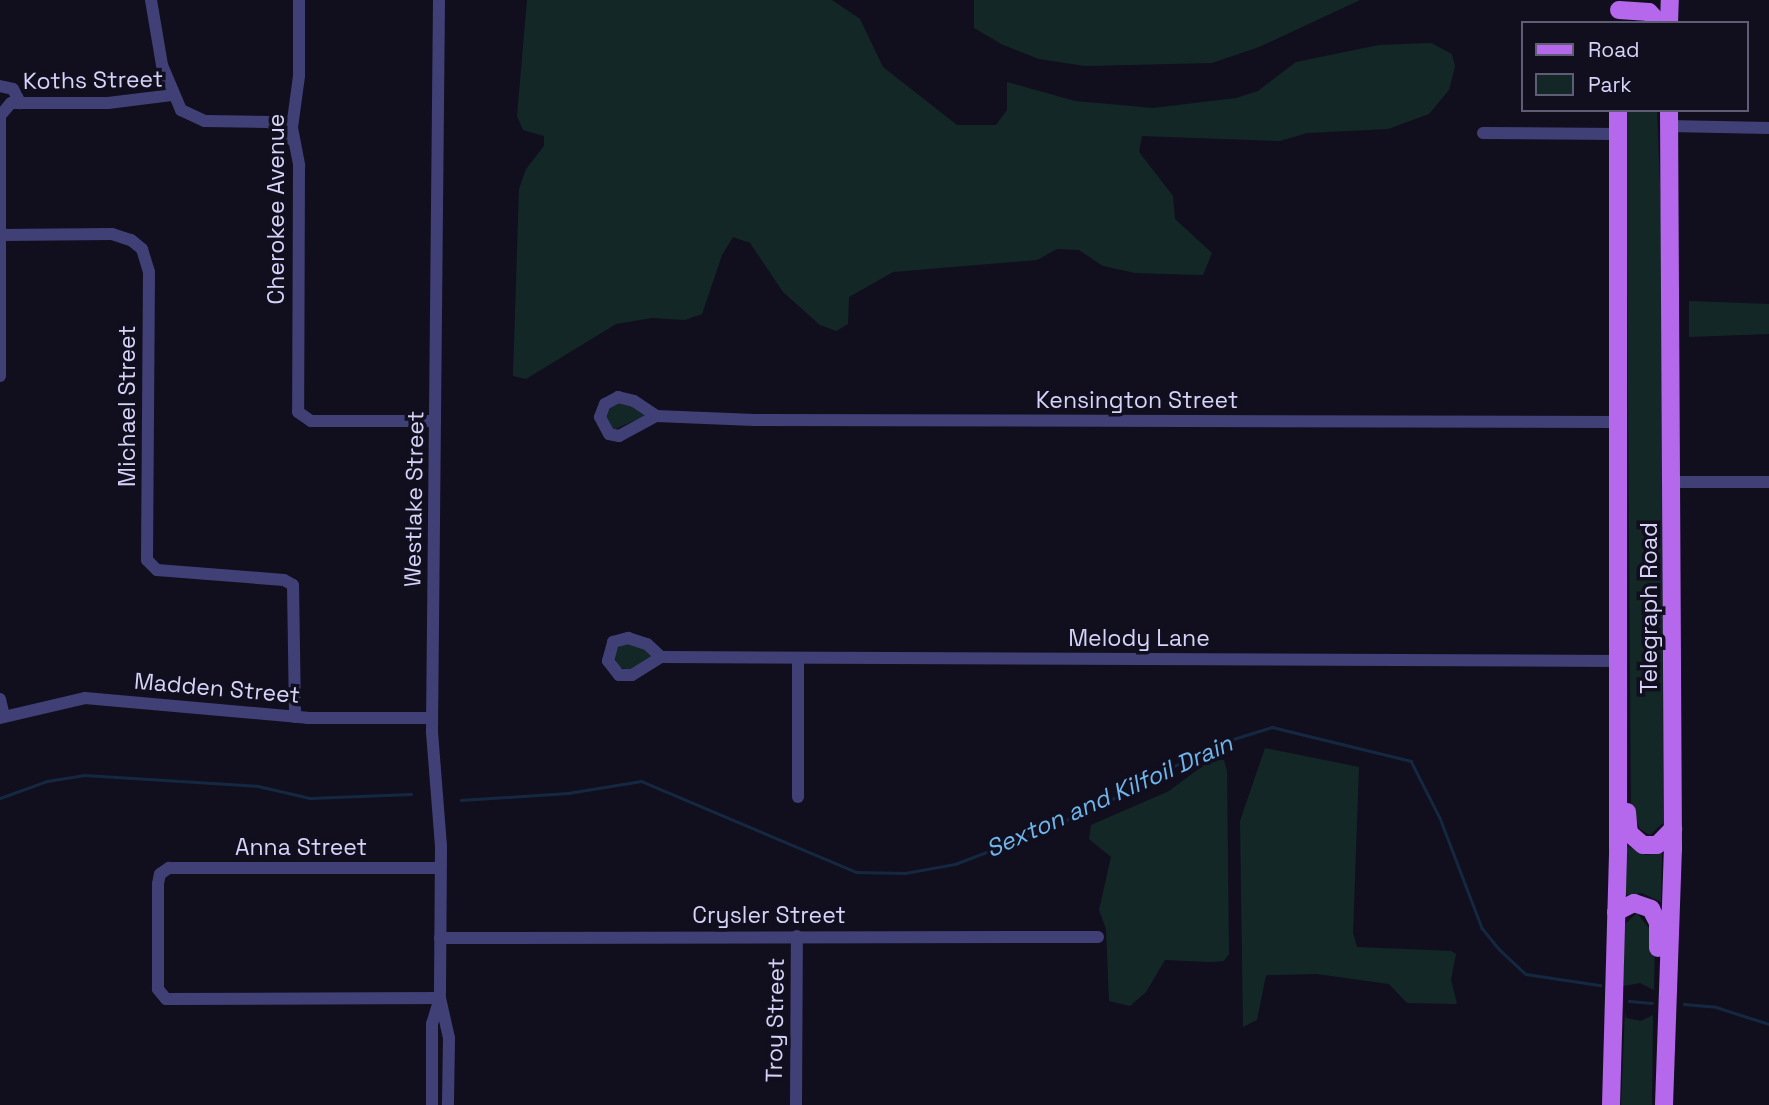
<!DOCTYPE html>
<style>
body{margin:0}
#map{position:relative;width:1769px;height:1105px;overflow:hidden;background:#110f1e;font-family:"Space Grotesk",sans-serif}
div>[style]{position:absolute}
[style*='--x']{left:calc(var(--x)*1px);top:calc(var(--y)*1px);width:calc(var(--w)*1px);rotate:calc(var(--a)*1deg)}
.green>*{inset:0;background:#132826}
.stream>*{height:2.5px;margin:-1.25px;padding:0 1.25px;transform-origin:1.25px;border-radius:1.25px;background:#152842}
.street>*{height:12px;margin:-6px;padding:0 6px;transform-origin:6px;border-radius:6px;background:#404077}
.primary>*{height:18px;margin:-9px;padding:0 9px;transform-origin:9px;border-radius:9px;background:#b568eb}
span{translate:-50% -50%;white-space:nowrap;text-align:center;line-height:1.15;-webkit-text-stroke:7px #110f1e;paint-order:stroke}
.street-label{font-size:23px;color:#d5d3f9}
.water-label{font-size:24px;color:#6eb6ec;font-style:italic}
.legend{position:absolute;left:1521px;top:21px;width:228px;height:91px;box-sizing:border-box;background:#110f1e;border:2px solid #5f5d76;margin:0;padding:9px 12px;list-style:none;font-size:21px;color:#d5d3f9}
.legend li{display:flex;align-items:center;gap:14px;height:35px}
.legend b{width:35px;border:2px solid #5f5d76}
</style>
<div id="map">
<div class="green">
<i style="clip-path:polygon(527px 0,832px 0,860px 19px,883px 67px,957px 125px,996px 125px,1007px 110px,1007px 82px,1075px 101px,1153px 108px,1236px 98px,1258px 91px,1296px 62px,1379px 45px,1431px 43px,1452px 54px,1455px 66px,1449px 90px,1429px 114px,1388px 129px,1307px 133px,1280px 141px,1142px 136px,1139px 152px,1173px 196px,1175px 219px,1212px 253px,1203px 275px,1135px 273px,1103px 266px,1079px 250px,1057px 249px,1037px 260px,893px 272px,849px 297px,848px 324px,836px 331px,820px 325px,783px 292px,750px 243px,733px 237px,722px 255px,702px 314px,685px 320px,652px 318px,616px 324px,526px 379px,513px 376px,519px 189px,526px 169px,544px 146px,544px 136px,523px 130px,517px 116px)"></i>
<i style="clip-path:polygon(974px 0,1360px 0,1259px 47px,1212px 63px,1085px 66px,1039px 59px,1003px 45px,974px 28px)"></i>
<i style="clip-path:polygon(1626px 110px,1657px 110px,1662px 231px,1663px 823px,1650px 835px,1640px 829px,1631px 808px)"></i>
<i style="clip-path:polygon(1689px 301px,1769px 304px,1769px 334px,1689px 337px)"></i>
<i style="clip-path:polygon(613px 402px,628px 403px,645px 416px,613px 430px,605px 420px)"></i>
<i style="clip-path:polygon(623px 643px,635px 644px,654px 656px,631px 670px,618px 667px,613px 652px)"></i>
<i style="clip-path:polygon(1265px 748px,1359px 767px,1353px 933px,1357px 947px,1451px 951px,1456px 954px,1451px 980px,1457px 1004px,1407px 1003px,1389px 984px,1317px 974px,1266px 975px,1257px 1020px,1243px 1027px,1240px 821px)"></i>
<i style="clip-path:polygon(1212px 759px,1224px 760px,1227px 771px,1229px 954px,1224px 961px,1210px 962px,1165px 960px,1146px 992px,1130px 1006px,1109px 1001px,1106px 929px,1099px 910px,1111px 857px,1089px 839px,1091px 825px,1169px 791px)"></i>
<i style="clip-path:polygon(1626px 845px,1646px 855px,1662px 852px,1661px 902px,1642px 893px,1625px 895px)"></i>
<i style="clip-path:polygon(1637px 913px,1655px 936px,1654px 990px,1640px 983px,1623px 986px,1624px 925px)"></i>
<i style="clip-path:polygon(1625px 1010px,1626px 1018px,1641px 1021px,1653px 1015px,1652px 1105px,1621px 1105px)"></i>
</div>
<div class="stream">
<i style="--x:0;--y:798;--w:50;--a:-19.9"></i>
<i style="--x:47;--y:781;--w:38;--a:-9"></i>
<i style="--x:85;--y:775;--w:173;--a:3.6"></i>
<i style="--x:258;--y:786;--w:53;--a:13"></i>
<i style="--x:310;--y:798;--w:101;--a:-2.3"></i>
<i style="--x:461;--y:800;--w:107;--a:-3.7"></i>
<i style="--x:568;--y:793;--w:74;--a:-9.3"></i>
<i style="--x:641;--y:781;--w:233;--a:22.9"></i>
<i style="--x:856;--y:872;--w:49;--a:1.2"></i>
<i style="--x:905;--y:873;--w:51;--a:-10.2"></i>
<i style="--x:955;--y:864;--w:73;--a:-20.9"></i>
<i style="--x:1023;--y:838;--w:82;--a:-22.8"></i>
<i style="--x:1099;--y:806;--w:130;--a:-27.9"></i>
<i style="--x:1214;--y:745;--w:61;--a:-17.2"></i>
<i style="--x:1272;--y:727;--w:143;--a:13.7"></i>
<i style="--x:1411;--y:761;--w:64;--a:63"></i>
<i style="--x:1440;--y:818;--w:118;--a:69.1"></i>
<i style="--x:1482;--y:928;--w:28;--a:51"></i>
<i style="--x:1500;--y:950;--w:35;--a:43"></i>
<i style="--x:1526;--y:974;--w:75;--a:8.5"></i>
<i style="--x:1629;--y:1001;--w:23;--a:5"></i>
<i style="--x:1684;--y:1004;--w:32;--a:5"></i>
<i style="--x:1716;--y:1007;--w:56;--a:17.8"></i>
</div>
<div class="street">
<i style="--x:151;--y:0;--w:66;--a:80.4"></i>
<i style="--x:162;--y:65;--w:49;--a:67.1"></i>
<i style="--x:181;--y:110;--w:26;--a:25"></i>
<i style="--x:205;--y:121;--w:63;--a:0.9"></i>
<i style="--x:268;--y:122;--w:16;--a:22"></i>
<i style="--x:283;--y:128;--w:15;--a:53"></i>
<i style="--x:299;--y:0;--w:76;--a:90"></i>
<i style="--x:299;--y:76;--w:52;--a:97.7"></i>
<i style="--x:292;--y:128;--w:38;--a:79"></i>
<i style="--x:299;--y:165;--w:247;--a:90.2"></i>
<i style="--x:298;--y:412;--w:16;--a:35"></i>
<i style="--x:311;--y:421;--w:124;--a:0"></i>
<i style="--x:439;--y:0;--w:732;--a:90.55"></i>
<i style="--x:432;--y:732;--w:114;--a:85.5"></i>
<i style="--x:441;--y:846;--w:152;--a:90.4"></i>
<i style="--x:440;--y:998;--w:41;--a:77.3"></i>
<i style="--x:449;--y:1038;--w:67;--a:90.9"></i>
<i style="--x:0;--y:86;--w:13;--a:13"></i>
<i style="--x:13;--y:89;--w:16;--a:63"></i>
<i style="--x:0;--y:116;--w:17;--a:-50"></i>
<i style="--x:11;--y:103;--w:97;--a:0"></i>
<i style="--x:108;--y:103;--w:64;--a:-7.1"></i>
<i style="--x:0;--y:117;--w:259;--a:90"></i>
<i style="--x:1669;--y:126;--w:100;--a:1.1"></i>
<i style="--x:1483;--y:133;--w:135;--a:0.4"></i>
<i style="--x:1;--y:235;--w:111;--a:-0.5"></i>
<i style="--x:112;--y:234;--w:20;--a:18"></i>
<i style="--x:131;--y:240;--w:14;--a:39"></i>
<i style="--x:142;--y:249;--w:24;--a:73"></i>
<i style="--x:149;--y:272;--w:288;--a:90.4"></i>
<i style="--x:147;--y:560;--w:14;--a:45"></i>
<i style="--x:157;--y:570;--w:127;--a:4.5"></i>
<i style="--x:284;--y:580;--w:10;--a:29"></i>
<i style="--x:293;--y:585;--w:132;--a:89.1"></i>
<i style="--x:656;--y:416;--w:42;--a:151.6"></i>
<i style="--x:619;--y:436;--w:10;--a:-169"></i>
<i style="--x:609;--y:434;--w:19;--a:-118"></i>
<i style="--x:600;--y:417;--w:14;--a:-69"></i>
<i style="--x:605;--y:404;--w:15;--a:-28"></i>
<i style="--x:618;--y:397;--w:16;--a:14"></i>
<i style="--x:634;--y:401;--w:27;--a:34"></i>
<i style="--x:656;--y:416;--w:98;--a:2.3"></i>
<i style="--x:754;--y:420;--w:863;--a:0.13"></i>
<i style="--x:1673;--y:482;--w:96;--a:0"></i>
<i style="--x:661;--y:657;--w:34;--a:148"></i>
<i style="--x:632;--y:675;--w:13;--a:180"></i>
<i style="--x:619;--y:675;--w:18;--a:-128"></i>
<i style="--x:608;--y:661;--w:20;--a:-75"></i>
<i style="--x:613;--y:642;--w:16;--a:-15"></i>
<i style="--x:628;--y:638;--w:20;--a:18"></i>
<i style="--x:647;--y:644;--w:19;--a:43"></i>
<i style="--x:661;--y:657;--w:957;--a:0.24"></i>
<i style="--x:0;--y:699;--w:18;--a:77"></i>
<i style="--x:0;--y:718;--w:87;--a:-13.2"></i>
<i style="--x:85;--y:698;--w:223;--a:5.1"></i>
<i style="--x:307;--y:718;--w:125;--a:0"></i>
<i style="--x:798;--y:797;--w:138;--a:-90"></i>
<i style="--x:440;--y:938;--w:658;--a:-0.09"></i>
<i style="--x:440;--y:998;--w:274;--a:179.8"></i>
<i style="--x:166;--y:999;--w:13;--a:-129"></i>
<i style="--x:158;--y:989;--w:105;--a:-90"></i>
<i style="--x:158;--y:884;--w:10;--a:-79"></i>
<i style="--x:160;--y:874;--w:11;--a:-34"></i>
<i style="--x:169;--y:868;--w:271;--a:0"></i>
<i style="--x:432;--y:1105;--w:81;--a:-90"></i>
<i style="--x:432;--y:1024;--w:27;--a:-73"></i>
<i style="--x:796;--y:1105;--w:169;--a:-89.7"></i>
</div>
<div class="primary">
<i style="--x:1619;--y:10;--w:30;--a:4"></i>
<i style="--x:1649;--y:12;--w:15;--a:48"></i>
<i style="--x:1669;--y:23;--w:23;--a:-88"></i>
<i style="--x:1627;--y:812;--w:21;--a:85"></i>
<i style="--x:1629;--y:833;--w:18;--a:41"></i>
<i style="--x:1643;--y:845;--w:14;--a:0"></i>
<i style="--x:1657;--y:845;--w:23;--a:-45"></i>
<i style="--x:1616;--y:912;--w:20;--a:-27"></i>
<i style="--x:1634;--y:903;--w:18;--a:19"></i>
<i style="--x:1651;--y:909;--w:16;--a:63"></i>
<i style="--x:1658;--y:923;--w:25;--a:90"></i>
<i style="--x:1611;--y:1105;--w:256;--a:-88.4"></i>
<i style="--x:1618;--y:849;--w:739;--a:-90"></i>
<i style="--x:1664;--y:1105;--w:256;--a:-88"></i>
<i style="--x:1673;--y:849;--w:739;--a:-90.31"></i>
</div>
<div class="street-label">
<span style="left:93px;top:80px;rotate:-1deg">Koths Street</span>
<span style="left:276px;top:209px;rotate:-90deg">Cherokee Avenue</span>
<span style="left:1137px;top:400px">Kensington Street</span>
<span style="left:127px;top:406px;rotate:-90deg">Michael Street</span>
<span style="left:414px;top:499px;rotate:-89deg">Westlake Street</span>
<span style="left:1649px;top:608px;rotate:-90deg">Telegraph Road</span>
<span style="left:1139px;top:638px">Melody Lane</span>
<span style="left:217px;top:688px;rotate:5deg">Madden Street</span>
<span style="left:301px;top:847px">Anna Street</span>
<span style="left:769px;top:915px">Crysler Street</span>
<span style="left:775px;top:1020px;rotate:-89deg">Troy Street</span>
</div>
<div class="water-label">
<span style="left:1109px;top:796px;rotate:-24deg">Sexton and Kilfoil Drain</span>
</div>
<ul class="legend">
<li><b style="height:9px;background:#b568eb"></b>Road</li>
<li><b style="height:19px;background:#132826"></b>Park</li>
</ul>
</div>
